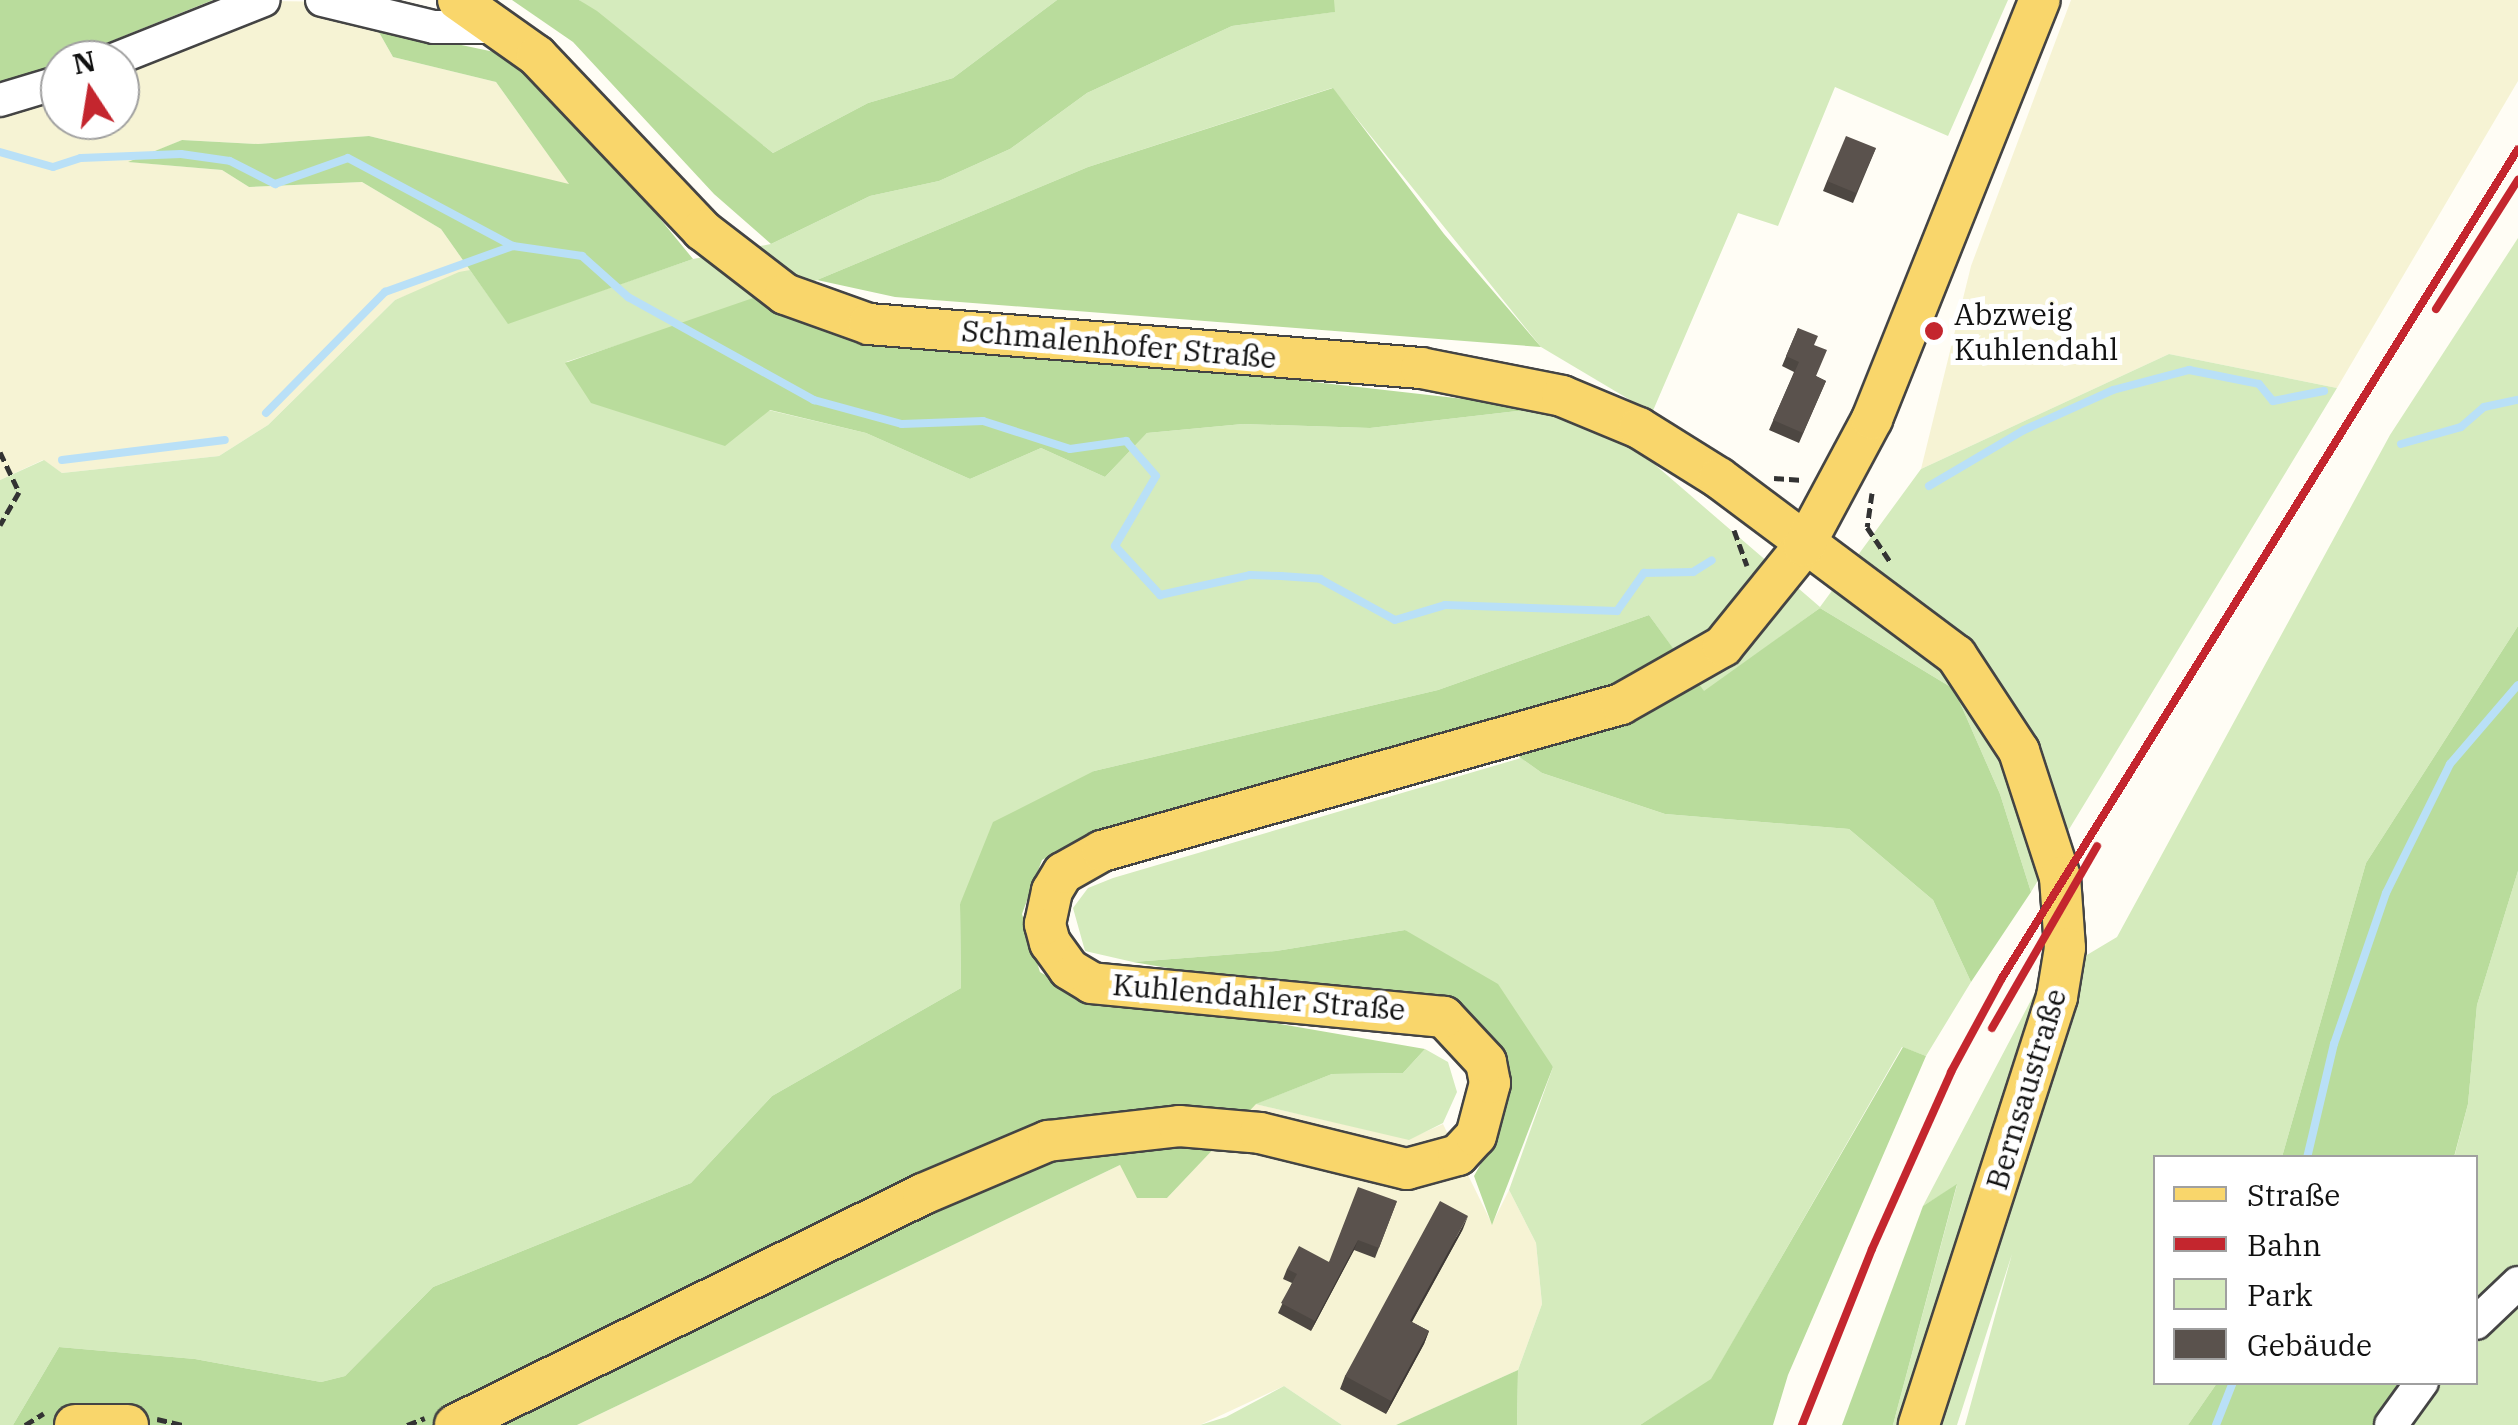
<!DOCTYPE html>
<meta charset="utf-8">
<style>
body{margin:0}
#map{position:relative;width:2518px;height:1425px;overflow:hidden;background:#fffdf5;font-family:"IBM Plex Serif",serif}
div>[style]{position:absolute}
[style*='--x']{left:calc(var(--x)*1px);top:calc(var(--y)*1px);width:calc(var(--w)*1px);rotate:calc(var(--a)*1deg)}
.farmland>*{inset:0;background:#f6f3d4}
.green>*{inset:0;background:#d5ebbd}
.forest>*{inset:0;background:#b9dc9c}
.stream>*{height:8px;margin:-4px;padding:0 4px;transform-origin:4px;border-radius:4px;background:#b9e0f7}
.path>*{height:5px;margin-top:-2.5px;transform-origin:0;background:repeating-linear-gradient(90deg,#333 0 10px,transparent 0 15px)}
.roads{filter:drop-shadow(2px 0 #444) drop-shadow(-2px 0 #444) drop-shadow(0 2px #444) drop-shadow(0 -2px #444)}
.minor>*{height:32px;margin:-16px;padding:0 16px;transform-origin:16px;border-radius:16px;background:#fff}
.major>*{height:40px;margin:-20px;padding:0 20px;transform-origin:20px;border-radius:20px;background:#f9d66b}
.rail>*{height:8px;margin:-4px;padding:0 4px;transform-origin:4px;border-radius:4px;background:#c4262e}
.wall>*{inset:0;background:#4d4742}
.shaded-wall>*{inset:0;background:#3f3936}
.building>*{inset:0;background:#5a524d}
.dots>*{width:28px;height:28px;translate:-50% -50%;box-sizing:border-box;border:5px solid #fff;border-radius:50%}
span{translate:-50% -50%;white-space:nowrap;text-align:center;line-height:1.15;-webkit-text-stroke:10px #fff;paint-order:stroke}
.poi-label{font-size:30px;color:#111}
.left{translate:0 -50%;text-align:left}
.street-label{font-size:30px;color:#111}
.legend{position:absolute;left:2153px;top:1155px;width:325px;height:230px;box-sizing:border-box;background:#fff;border:2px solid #a0a0a0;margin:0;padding:12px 18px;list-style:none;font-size:30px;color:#111}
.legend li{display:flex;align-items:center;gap:20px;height:50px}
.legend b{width:50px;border:2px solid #a0a0a0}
.north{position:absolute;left:40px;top:40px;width:100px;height:100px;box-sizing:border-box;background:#fff;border:2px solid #a0a0a0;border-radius:50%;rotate:348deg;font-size:28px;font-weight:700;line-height:40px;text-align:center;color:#111}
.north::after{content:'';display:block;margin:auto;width:35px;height:45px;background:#c4262e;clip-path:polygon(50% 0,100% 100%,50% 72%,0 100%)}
</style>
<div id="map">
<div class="farmland">
<i style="clip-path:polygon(213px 0,406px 3px,376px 27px,393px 57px,496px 82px,570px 185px,369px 136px,258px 144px,182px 140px,130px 162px,222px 170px,249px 187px,362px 182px,441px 229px,470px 270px,395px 300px,268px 425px,219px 456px,62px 473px,43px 460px,0 480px,0 86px,60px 64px,60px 120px,120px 120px,120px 60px,72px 60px)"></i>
<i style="clip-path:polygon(2071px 0,2518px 0,2518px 81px,2337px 388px,2169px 354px,1921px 469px,1971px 266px)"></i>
<i style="clip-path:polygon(1255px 1104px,1409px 1139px,1443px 1124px,1492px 1224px,1509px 1190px,1536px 1243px,1542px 1304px,1518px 1370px,1396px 1425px,1342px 1425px,1284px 1386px,1200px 1425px,577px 1425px,1120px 1165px,1167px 1198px)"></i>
</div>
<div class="green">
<i style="clip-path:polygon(579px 0,1057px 0,953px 78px,868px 103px,773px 153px)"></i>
<i style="clip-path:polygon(1334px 0,2008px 0,1948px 136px,1835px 87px,1778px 226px,1738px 213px,1652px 413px,1541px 347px,1332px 88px,1088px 167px,817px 280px,566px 362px,866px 433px,970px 479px,1041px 448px,1105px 477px,1147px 433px,1243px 424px,1370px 428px,1543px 408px,1606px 433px,1653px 463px,1820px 607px,1921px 469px,2169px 354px,2337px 388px,2031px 892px,2000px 794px,1954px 689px,1820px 608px,1704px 692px,1649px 615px,1438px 690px,1094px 771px,960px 904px,961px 988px,772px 1096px,691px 1183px,433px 1287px,345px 1376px,321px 1382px,195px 1359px,59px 1347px,13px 1425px,0 1425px,0 480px,44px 460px,62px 473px,219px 456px,268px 425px,395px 300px,459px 272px,470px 270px,508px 323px,693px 259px,771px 244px,870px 196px,939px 181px,1010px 149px,1087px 93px,1232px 26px,1334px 12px)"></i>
<i style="clip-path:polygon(2518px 238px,2518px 626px,2366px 863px,2282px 1157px,2156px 1158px,2156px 1382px,2217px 1383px,2188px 1425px,1965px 1425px,2012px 1254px,1957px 1425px,1893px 1425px,1957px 1185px,1923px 1206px,2040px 983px,2117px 937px,2390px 435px)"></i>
<i style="clip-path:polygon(1521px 758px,1542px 773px,1665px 814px,1849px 829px,1933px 900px,1971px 982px,1926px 1056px,1902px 1047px,1711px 1380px,1640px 1425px,1517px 1425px,1518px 1370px,1542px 1304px,1536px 1243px,1509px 1190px,1553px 1067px,1405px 930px,1276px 951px,1133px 962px,1085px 951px,1073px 908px,1088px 888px,1113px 878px)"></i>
<i style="clip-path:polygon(2518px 871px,2518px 1269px,2476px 1304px,2476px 1158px,2454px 1158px,2468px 1104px,2477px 1005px)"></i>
<i style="clip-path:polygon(1425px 1049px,1448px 1062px,1457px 1092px,1443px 1123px,1409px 1140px,1255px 1104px,1332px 1074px,1403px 1073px)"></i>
<i style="clip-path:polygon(2518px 1293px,2518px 1425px,2401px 1425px,2433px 1383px,2476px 1382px,2476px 1329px)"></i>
<i style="clip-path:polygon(1284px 1386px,1342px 1425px,1200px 1425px,1226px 1417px)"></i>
</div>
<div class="forest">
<i style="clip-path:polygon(0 0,213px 0,0 86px)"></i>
<i style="clip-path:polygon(512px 0,579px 0,597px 11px,773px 153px,868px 103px,953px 78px,1057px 0,1334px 0,1335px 12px,1232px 26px,1087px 93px,1010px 149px,939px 181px,870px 196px,771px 244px,714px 194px,573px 42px)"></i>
<i style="clip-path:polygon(376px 27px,504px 54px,621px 171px,693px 259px,508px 324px,441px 229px,362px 182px,249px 187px,222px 170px,128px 162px,182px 140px,258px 144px,369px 136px,569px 184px,496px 82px,393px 57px)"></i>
<i style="clip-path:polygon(1333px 88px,1444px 234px,1541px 347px,895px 297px,817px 280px,1088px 167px)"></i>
<i style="clip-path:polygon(753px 298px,774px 310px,1129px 361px,1543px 408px,1370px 428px,1243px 424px,1147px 433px,1105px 477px,1041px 448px,970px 479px,866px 433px,770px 410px,725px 446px,591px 403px,565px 363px)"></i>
<i style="clip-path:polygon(1820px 608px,1954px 689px,2000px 794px,2031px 892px,1971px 982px,1933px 900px,1849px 829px,1665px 814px,1542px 773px,1473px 724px,1095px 831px,1042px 860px,1022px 914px,1040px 972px,1098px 1006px,1222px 1014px,1425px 1049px,1403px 1073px,1332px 1074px,1256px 1104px,1167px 1198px,1137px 1198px,1120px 1165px,577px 1425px,13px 1425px,59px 1347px,195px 1359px,321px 1382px,345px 1376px,433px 1287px,691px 1183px,772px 1096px,961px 988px,960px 904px,993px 822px,1094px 771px,1438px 690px,1649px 615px,1704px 691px)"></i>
<i style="clip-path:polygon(2518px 626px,2518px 871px,2477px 1005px,2468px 1104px,2454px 1157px,2282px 1157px,2366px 863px)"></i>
<i style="clip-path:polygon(1405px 930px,1498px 984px,1553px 1067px,1492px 1225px,1474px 1176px,1499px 1131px,1505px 1102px,1470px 1020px,1133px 962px,1276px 951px)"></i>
<i style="clip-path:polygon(1903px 1047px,1926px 1056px,1788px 1375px,1773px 1425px,1640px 1425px,1711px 1379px)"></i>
<i style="clip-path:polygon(1957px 1184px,1893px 1425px,1842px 1425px,1923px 1206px)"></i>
<i style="clip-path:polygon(1518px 1370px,1517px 1425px,1396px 1425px)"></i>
<i style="clip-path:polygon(2217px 1383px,2398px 1383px,2375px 1425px,2188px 1425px)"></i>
</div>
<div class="stream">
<i style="--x:0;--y:152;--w:55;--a:15.8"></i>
<i style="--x:53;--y:167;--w:29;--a:-18"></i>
<i style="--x:81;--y:158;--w:100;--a:-2.3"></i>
<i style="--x:181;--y:154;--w:49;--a:8.1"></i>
<i style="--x:230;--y:161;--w:51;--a:27.1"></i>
<i style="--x:275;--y:184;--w:77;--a:-19.6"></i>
<i style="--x:348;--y:158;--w:187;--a:28.1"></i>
<i style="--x:513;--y:246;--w:70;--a:8.2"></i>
<i style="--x:582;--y:256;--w:62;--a:41.7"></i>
<i style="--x:628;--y:297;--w:213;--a:29"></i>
<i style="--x:814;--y:400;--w:91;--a:15.3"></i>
<i style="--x:902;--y:424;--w:81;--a:-2.1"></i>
<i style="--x:983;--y:421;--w:91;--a:17.8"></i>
<i style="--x:1070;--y:449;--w:57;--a:-8.1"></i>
<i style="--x:1126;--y:441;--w:46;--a:49.4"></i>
<i style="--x:1156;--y:476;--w:81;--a:120.4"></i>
<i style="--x:1115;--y:546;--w:67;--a:47.4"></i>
<i style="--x:1160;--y:595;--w:92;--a:-12.5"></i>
<i style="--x:1250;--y:575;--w:31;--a:2"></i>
<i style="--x:1281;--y:576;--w:39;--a:4"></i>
<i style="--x:1320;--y:579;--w:85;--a:28.7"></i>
<i style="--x:1395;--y:620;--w:52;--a:-16.7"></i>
<i style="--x:1445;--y:605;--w:172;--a:2"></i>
<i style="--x:1617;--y:611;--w:47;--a:-54.6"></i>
<i style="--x:1644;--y:573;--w:49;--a:-1.2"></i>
<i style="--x:1693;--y:572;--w:22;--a:-32"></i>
<i style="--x:266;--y:413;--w:170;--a:-45.5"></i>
<i style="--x:385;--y:292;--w:136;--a:-19.8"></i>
<i style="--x:2401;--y:444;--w:62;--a:-15.8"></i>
<i style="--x:2461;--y:427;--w:30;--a:-41"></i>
<i style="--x:2484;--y:407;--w:35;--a:-12"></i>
<i style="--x:62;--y:460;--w:164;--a:-7"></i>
<i style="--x:1929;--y:486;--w:110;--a:-30.5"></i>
<i style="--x:2024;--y:430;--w:98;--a:-24.2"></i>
<i style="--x:2113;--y:390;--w:79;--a:-14.7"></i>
<i style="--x:2189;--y:370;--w:71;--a:11.3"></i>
<i style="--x:2259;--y:384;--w:22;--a:51"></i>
<i style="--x:2273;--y:401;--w:52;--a:-11.1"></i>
<i style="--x:2307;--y:1158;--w:117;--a:-76.7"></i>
<i style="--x:2334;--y:1044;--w:160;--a:-71"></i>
<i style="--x:2386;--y:893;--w:144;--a:-63.6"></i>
<i style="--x:2450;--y:764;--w:104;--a:-49.3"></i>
<i style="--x:2216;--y:1425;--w:46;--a:-68.4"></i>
</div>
<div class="path">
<i style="--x:0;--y:452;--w:44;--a:64.6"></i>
<i style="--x:19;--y:492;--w:38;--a:120"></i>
<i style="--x:1774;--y:478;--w:29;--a:4"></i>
<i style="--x:1872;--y:493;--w:34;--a:98"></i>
<i style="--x:1867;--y:527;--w:43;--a:56.3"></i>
<i style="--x:1734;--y:530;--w:38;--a:70"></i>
<i style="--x:157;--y:1419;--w:27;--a:13"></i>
<i style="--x:25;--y:1425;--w:22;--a:-32"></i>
<i style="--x:407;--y:1425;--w:19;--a:-21"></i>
</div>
<div class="roads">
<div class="minor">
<i style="--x:322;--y:0;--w:115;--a:13.6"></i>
<i style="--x:434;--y:27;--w:64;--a:0"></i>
<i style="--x:113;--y:60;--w:162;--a:-21.7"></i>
<i style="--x:0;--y:100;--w:63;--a:-16.7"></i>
<i style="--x:2476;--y:1323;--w:58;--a:-43.6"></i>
<i style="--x:2391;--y:1425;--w:53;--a:-54.2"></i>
</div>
<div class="major">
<i style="--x:458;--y:0;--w:97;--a:35.3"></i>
<i style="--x:537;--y:56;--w:240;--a:46.5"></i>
<i style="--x:702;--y:230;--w:105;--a:37.6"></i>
<i style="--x:785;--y:294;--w:89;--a:19.7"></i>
<i style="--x:869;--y:324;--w:554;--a:4.56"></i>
<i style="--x:1421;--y:368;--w:144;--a:11.2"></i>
<i style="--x:1562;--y:396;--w:83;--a:22.6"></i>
<i style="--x:1639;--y:428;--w:94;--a:32"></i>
<i style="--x:1719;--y:478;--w:296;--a:36.8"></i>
<i style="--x:1956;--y:655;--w:115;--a:56.7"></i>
<i style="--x:2019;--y:751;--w:133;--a:72"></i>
<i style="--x:2060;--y:877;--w:71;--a:86"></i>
<i style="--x:2065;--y:948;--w:50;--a:99.3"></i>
<i style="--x:2057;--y:997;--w:450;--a:107.9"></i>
<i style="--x:75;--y:1425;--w:53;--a:0"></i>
<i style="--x:455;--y:1425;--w:522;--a:-26.27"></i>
<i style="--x:923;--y:1194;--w:136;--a:-23"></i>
<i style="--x:1048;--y:1141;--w:132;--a:-6.5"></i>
<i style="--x:1179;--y:1126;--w:81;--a:4.9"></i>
<i style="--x:1260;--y:1133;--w:151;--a:13.8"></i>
<i style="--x:1407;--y:1169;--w:53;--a:-15.4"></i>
<i style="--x:1458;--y:1155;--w:26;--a:-47"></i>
<i style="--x:1476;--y:1136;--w:55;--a:-75.2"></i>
<i style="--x:1490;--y:1083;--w:21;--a:-101"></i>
<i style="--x:1486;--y:1062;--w:62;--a:-133"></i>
<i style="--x:1444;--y:1017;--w:354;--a:-174.5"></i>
<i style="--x:1092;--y:983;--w:27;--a:-149"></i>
<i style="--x:1069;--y:969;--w:32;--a:-126"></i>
<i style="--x:1050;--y:943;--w:20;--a:-105"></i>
<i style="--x:1045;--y:924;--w:34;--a:-78"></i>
<i style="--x:1052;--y:891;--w:21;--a:-59"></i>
<i style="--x:1063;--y:873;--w:45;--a:-29.4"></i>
<i style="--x:1102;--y:851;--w:539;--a:-15.81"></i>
<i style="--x:1621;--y:704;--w:117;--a:-29.6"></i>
<i style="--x:1723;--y:646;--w:129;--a:-51"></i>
<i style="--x:1804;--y:546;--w:144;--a:-61.8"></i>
<i style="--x:1872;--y:419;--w:451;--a:-68.2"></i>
</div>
</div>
<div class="rail">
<i style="--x:2436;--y:309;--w:153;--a:-57.6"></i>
<i style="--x:1992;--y:1028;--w:210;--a:-60"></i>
<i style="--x:1802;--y:1425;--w:189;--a:-68.3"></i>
<i style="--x:1872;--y:1249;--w:194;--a:-65.9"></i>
<i style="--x:1951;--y:1072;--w:107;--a:-61.5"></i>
<i style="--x:2002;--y:978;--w:976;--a:-58.1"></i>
</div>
<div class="wall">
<i style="clip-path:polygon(1876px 148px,1853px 203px,1823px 191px,1827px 181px)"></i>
<i style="clip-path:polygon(1798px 328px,1814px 345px,1816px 376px,1826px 381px,1799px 443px,1769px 430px,1794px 372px,1782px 366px)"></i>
<i style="clip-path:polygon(1397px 1201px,1375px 1258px,1354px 1250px,1311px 1331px,1278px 1313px,1292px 1283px,1283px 1279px,1287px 1269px,1329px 1262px)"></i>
<i style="clip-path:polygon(1463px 1229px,1412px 1322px,1429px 1331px,1424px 1344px,1386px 1414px,1340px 1389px,1345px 1376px)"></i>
</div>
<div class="shaded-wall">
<i style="clip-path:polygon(1468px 1216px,1463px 1229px,1405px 1334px,1410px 1321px)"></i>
<i style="clip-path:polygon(1358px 1240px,1354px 1250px,1311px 1331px,1315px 1321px)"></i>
<i style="clip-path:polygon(1429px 1331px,1424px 1344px,1386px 1414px,1391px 1401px)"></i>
</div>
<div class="building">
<i style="clip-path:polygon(1846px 136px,1876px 148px,1856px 193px,1827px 181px)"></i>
<i style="clip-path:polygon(1798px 328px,1818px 336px,1814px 345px,1827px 350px,1816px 376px,1826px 381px,1803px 433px,1773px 420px,1799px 362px,1786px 356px)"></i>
<i style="clip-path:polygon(1358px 1187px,1397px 1201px,1379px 1248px,1358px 1240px,1315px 1321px,1281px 1303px,1297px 1274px,1287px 1269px,1299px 1246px,1329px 1262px)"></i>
<i style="clip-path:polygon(1440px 1201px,1468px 1216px,1410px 1321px,1429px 1331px,1391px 1401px,1345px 1376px)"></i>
</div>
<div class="dots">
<i style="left:1934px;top:331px;background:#c4262e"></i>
</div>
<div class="poi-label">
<span class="left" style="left:1954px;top:331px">Abzweig<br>Kuhlendahl</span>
</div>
<div class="street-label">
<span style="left:1119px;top:344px;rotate:5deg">Schmalenhofer Straße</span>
<span style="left:1259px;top:997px;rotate:5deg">Kuhlendahler Straße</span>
<span style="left:2026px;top:1089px;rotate:-73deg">Bernsaustraße</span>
</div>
<ul class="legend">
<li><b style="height:12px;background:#f9d66b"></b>Straße</li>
<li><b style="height:12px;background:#c4262e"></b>Bahn</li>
<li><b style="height:28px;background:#d5ebbd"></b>Park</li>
<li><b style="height:28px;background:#5a524d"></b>Gebäude</li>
</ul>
<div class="north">N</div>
</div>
